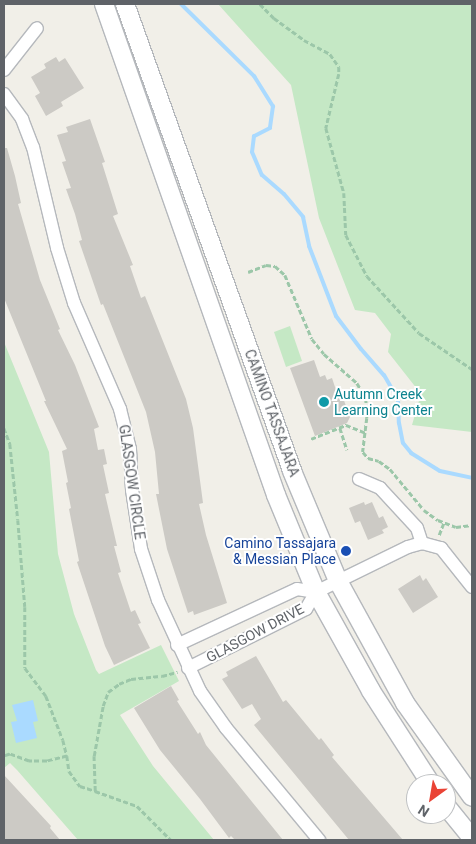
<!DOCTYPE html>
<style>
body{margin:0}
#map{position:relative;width:476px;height:844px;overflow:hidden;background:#f1efe8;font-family:Roboto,sans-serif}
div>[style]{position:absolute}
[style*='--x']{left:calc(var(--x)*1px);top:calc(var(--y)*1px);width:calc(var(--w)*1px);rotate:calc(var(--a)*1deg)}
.green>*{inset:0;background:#c5e8c5}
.water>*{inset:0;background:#aadaff}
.stream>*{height:4px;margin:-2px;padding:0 2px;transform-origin:2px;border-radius:2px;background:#aadaff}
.building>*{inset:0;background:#cccac5}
.path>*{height:2.5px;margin-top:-1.25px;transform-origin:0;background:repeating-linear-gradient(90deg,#9cc7a9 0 5px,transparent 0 7.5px)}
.roads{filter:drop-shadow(1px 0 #b5b8bc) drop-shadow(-1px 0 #b5b8bc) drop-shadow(0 1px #b5b8bc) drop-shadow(0 -1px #b5b8bc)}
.minor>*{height:12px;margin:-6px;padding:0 6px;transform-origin:6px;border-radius:6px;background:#fff}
.secondary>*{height:18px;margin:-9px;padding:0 9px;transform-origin:9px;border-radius:9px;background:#fff}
.dots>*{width:14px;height:14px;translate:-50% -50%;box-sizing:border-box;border:2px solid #fff;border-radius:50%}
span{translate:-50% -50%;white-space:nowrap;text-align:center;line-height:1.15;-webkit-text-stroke:4px #fff;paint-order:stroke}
.culture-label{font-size:14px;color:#0d838f}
.left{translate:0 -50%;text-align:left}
.street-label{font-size:14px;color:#5f6368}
.transit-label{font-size:14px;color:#164399}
.right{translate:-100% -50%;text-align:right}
.frame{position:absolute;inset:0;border:5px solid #5f6368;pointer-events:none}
.north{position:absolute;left:406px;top:774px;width:50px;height:50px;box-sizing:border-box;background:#fff;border:1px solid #bfc1c3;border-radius:50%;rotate:212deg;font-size:14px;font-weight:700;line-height:20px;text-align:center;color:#5f6368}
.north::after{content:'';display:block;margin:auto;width:18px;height:22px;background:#ea4335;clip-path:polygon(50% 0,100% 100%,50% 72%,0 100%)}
</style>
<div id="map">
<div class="green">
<i style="clip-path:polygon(218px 4px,472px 4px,472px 432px,412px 425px,421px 394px,388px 352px,391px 334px,375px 313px,355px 310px,319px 218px,291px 85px)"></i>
<i style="clip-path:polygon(290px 326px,302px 361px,286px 367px,274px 332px)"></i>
<i style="clip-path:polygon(4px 342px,49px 452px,58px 554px,74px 614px,96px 670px,99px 674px,161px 645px,179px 681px,120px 715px,153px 766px,214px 840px,78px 840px,17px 770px,10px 763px,4px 768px)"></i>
</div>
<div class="water">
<i style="clip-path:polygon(33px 700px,38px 721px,33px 722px,37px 738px,16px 743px,11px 722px,17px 721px,12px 705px)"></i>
</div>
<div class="stream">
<i style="--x:181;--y:4;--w:103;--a:44.6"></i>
<i style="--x:254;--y:76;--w:36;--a:58"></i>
<i style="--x:273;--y:106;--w:22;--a:98"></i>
<i style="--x:270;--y:128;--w:18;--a:153"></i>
<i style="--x:254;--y:136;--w:16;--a:97"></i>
<i style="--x:252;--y:152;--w:25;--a:67"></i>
<i style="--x:262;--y:175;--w:29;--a:41"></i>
<i style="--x:284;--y:194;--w:30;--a:50"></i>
<i style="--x:303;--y:217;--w:30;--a:78"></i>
<i style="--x:309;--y:246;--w:75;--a:68.9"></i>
<i style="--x:336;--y:316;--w:41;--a:52.9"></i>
<i style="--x:361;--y:349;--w:35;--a:49"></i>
<i style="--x:384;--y:375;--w:28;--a:60"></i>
<i style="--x:398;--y:399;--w:24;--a:88"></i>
<i style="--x:399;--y:423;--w:20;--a:79"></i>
<i style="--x:403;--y:443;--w:13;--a:51"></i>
<i style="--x:411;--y:453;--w:34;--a:32"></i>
<i style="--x:440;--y:471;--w:33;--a:12"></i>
</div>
<div class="building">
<i style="clip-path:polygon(56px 57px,59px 62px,65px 58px,84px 88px,61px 102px,63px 106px,46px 116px,35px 96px,40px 93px,31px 77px,46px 68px,44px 64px)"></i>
<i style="clip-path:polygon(90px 119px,105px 162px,102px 163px,118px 214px,113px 216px,133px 265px,130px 266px,141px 298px,145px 296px,186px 399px,193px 428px,203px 503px,199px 504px,206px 535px,227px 603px,194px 615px,193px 611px,188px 613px,167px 549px,156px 494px,159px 494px,155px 452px,146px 412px,103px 304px,101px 305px,79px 241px,82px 240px,75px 214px,66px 189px,71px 188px,62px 162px,66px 161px,57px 135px,68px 132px,66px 127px)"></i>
<i style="clip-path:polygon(4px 148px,7px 148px,15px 176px,21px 203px,18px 204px,40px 280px,60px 329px,58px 330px,75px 365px,99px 427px,94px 429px,98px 450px,104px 449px,107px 464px,103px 465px,109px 493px,105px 494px,117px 546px,114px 546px,121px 572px,118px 573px,131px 612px,135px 610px,141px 623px,138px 624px,150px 648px,114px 665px,105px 646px,77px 562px,79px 561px,69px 509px,71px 508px,66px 483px,68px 482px,62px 451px,67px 449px,44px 401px,46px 401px,4px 298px)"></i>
<i style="clip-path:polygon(314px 360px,320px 377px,325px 375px,327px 380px,332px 378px,336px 390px,342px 395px,350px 417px,347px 423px,315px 436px,290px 368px)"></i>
<i style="clip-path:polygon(364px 502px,365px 505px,372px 502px,379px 518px,383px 516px,388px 527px,382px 530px,384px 533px,368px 540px,360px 521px,355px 523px,349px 508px)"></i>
<i style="clip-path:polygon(420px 575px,423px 581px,426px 578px,438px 597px,413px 613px,398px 589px)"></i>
<i style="clip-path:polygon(256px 656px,283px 702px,286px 700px,319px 740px,321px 738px,334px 755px,332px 757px,403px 840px,349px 840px,254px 725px,261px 719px,252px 704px,242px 709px,222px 679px,228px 676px,226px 672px)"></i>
<i style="clip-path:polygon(171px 686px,179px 700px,177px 701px,198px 734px,200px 732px,206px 745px,283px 840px,235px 840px,231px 836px,229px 838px,200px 799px,160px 750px,134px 708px)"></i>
<i style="clip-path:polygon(4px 775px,51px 826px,50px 828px,60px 840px,4px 840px)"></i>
</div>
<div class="path">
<i style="--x:260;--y:4;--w:20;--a:45"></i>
<i style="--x:274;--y:18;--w:37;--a:36"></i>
<i style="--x:304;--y:40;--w:30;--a:28"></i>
<i style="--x:330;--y:54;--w:16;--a:55"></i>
<i style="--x:339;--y:67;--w:7;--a:90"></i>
<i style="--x:339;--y:74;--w:56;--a:103.5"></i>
<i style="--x:326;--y:128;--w:67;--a:74.5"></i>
<i style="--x:344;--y:193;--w:42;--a:87.3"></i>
<i style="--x:346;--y:235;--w:46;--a:62.9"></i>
<i style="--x:367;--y:276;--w:77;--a:47.6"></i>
<i style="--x:419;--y:333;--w:64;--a:34.2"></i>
<i style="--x:248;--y:272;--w:19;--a:-21"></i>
<i style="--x:266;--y:265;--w:9;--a:6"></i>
<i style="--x:275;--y:266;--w:13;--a:42"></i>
<i style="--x:285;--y:275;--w:69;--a:67.1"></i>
<i style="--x:312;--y:339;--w:19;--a:51"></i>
<i style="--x:324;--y:354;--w:44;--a:41.3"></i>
<i style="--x:357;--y:383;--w:17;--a:59"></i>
<i style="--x:366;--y:398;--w:20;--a:87"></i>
<i style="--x:367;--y:418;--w:34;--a:97"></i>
<i style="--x:363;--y:452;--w:8;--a:50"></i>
<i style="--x:368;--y:458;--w:11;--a:15"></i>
<i style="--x:379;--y:461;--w:14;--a:36"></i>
<i style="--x:390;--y:469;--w:53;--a:50.3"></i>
<i style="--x:424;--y:510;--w:17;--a:36"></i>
<i style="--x:438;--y:520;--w:19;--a:21"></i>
<i style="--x:456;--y:527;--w:16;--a:-7"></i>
<i style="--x:4;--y:428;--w:17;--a:69"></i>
<i style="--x:10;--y:444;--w:76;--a:84"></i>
<i style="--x:18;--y:520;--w:87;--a:85.4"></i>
<i style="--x:25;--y:607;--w:61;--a:90"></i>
<i style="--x:25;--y:668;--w:35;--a:53"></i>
<i style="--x:46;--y:696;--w:47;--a:68.9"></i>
<i style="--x:63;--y:740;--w:16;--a:76"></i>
<i style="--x:67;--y:756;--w:21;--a:166"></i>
<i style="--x:47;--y:761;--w:18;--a:180"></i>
<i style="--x:29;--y:761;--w:20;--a:-160"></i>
<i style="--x:10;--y:754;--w:6;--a:162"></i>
<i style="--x:340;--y:428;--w:23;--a:72"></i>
<i style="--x:311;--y:439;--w:38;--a:-22"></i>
<i style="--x:346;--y:425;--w:22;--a:22"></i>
<i style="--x:439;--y:535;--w:14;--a:-69"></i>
<i style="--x:67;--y:756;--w:15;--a:82"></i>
<i style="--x:69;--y:771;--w:19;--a:54"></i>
<i style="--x:80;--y:786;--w:16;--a:18"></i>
<i style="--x:95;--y:791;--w:35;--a:-92"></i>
<i style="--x:94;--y:756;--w:51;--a:-79.8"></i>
<i style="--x:103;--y:706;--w:15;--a:-70"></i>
<i style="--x:108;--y:692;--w:14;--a:-36"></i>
<i style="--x:119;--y:684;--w:13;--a:-23"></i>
<i style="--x:131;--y:679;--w:31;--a:-6"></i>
<i style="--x:162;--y:676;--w:16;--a:-15"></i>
<i style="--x:95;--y:791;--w:45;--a:19.7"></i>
<i style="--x:137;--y:806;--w:48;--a:45"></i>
</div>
<div class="roads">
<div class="minor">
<i style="--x:4;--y:70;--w:53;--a:-51.8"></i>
<i style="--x:4;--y:94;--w:31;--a:54"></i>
<i style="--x:22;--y:119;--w:30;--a:69"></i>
<i style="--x:33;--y:147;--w:104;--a:76.6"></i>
<i style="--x:57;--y:248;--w:58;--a:72.8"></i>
<i style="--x:74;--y:303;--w:116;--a:66.5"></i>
<i style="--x:120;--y:409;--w:41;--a:76"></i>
<i style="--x:130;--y:449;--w:41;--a:87.2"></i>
<i style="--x:132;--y:490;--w:60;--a:81.3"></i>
<i style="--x:141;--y:549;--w:54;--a:71.6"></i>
<i style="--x:158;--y:600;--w:100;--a:65.2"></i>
<i style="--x:200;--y:691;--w:45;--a:54.9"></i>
<i style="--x:226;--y:728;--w:146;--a:50.3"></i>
<i style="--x:359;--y:479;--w:23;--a:23"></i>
<i style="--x:380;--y:488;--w:54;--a:47.2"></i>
<i style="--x:417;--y:528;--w:16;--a:72"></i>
<i style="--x:177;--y:645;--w:132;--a:-25"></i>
<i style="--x:297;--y:589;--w:19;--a:9"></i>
<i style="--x:316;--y:592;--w:102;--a:-26.1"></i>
<i style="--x:408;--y:547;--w:15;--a:-16"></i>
<i style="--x:422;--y:543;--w:20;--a:15"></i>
<i style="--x:441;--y:548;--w:50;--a:51.5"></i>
<i style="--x:188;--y:668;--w:132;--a:-26.6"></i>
<i style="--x:306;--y:609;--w:20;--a:-60"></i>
</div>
<div class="secondary">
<i style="--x:104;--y:4;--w:520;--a:70.69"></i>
<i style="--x:276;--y:495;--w:105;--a:67.6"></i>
<i style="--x:316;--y:592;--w:113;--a:60.9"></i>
<i style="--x:371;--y:691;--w:111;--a:57.2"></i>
<i style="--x:125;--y:4;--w:496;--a:70.3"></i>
<i style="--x:292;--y:471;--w:119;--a:67.3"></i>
<i style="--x:338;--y:581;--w:139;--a:61.2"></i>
<i style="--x:405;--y:703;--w:115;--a:54.5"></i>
<i style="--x:446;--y:806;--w:41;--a:50.9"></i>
</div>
</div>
<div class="dots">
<i style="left:324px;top:402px;background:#0f9aa8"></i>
<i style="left:346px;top:551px;background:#1a4fb4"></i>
</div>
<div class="culture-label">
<span class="left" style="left:334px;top:402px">Autumn Creek<br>Learning Center</span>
</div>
<div class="street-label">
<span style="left:272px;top:413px;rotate:70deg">CAMINO TASSAJARA</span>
<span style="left:132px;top:482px;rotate:82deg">GLASGOW CIRCLE</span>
<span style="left:255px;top:633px;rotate:-28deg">GLASGOW DRIVE</span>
</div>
<div class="transit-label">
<span class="right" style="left:336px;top:551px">Camino Tassajara<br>&amp; Messian Place</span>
</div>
<div class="frame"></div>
<div class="north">N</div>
</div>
